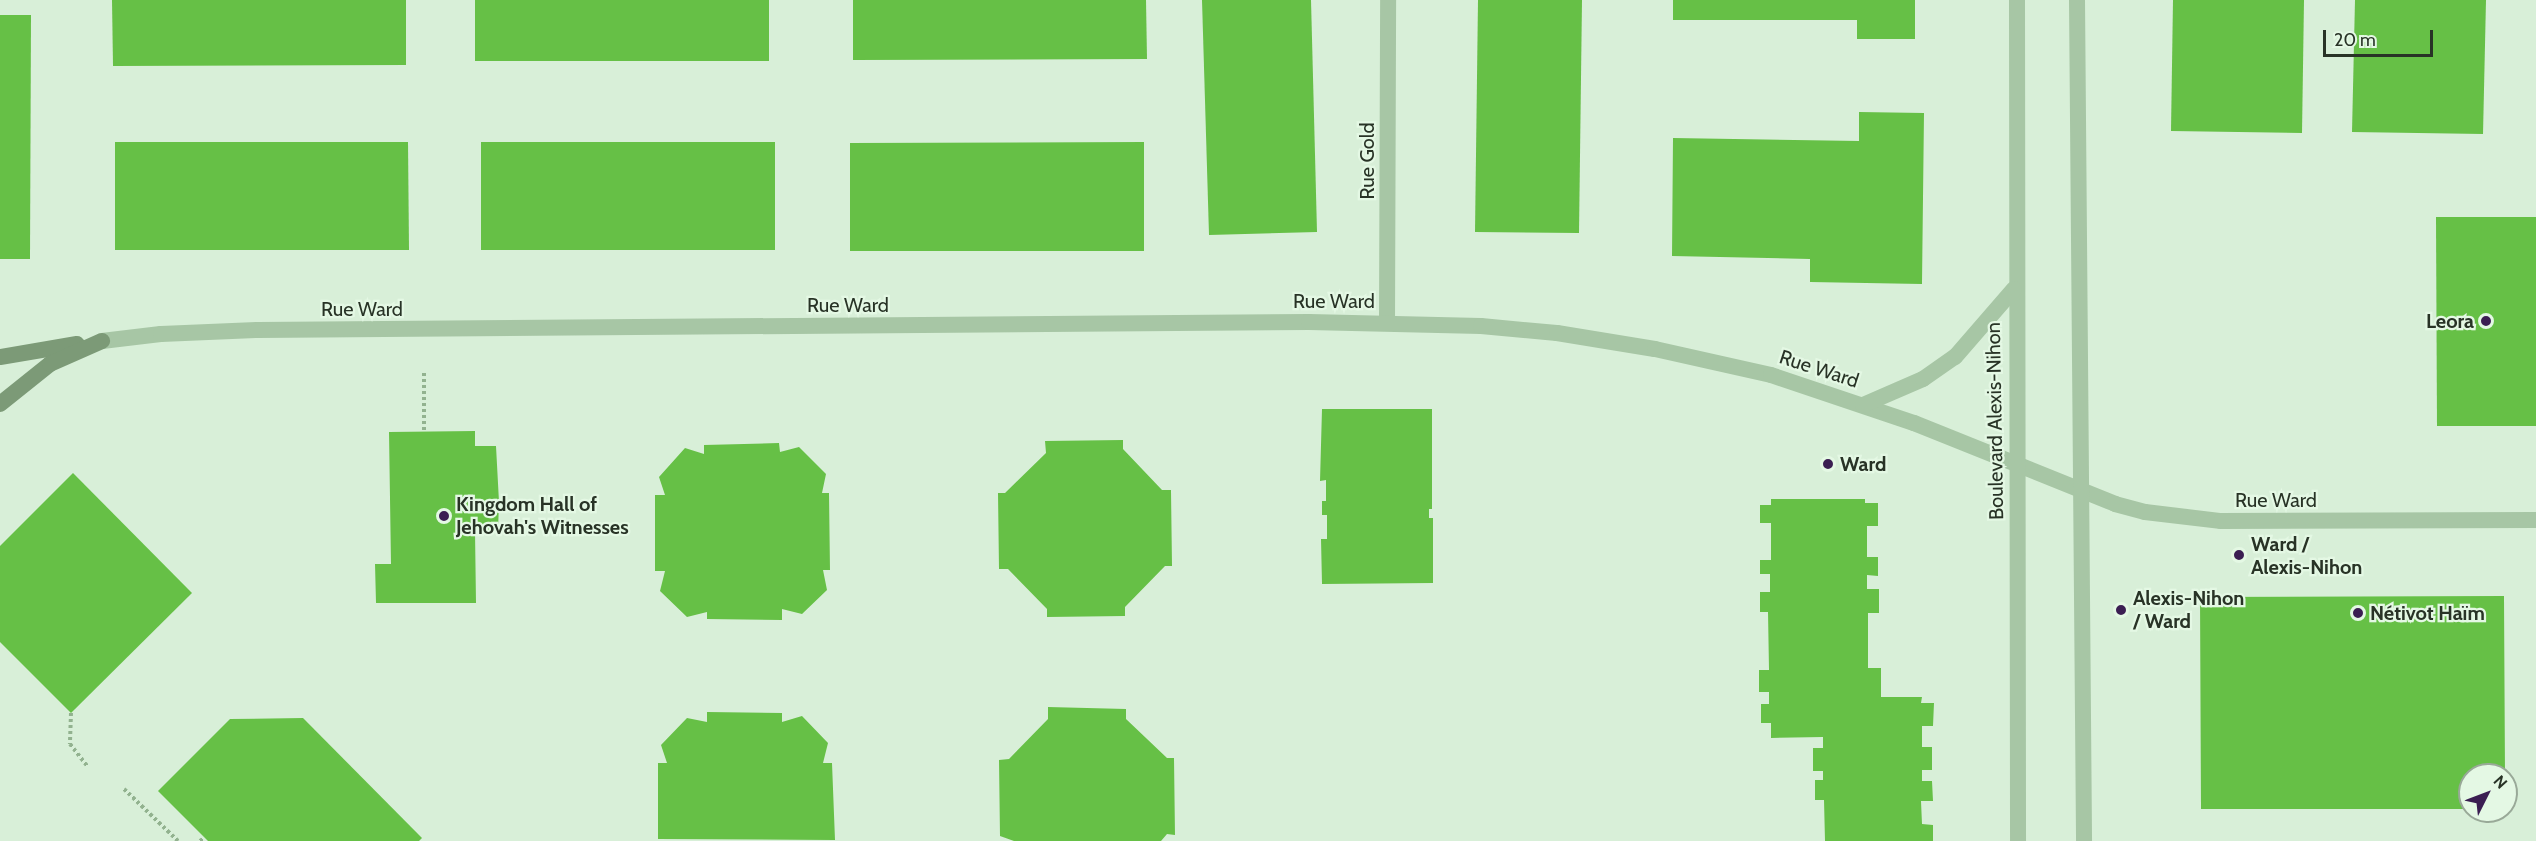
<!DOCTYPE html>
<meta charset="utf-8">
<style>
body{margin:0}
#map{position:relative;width:2536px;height:841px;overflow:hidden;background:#d8efd8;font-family:Cabin,sans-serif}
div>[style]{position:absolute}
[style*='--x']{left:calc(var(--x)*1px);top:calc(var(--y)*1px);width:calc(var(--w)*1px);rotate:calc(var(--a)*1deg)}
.building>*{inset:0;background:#66c046}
.path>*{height:4px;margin-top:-2px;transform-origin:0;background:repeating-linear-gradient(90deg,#92b28f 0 3px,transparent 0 6px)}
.minor>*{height:16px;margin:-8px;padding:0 8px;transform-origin:8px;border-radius:8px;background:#a7c6a5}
.tertiary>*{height:16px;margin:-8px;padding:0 8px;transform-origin:8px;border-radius:8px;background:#a7c6a5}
.secondary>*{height:16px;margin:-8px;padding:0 8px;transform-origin:8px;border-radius:8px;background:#7c9a77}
.dots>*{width:16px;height:16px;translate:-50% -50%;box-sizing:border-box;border:3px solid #e4f8e4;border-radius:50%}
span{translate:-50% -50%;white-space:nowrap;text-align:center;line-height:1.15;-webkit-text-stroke:4.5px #e4f8e4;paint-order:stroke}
.street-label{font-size:20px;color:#283326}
.poi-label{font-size:20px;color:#283326;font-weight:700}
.right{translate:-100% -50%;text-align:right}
.left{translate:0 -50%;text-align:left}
.north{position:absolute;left:2458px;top:763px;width:60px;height:60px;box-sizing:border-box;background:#e4f8e4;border:2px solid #99a998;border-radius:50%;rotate:48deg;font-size:16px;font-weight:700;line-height:24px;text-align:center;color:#283326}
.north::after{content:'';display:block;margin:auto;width:21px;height:27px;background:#3b1e52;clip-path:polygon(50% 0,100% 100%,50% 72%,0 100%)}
.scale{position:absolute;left:2323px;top:30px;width:110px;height:27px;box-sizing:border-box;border:3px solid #283326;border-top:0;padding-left:8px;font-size:18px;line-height:21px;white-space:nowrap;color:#283326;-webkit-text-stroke:4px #e4f8e4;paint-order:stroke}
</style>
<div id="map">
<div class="building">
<i style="clip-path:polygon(112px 0,406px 0,406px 65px,113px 66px)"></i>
<i style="clip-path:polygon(475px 0,769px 0,769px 61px,475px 61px)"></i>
<i style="clip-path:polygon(853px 0,1146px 0,1147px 59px,853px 60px)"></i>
<i style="clip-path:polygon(1202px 0,1311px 0,1317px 232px,1209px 235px)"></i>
<i style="clip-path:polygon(1478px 0,1582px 0,1579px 233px,1475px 232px)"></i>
<i style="clip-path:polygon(1673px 0,1915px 0,1915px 39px,1857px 39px,1857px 20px,1673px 20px)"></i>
<i style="clip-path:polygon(2173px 0,2304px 0,2302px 133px,2171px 131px)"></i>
<i style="clip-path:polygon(2355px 0,2486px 0,2483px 134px,2352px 132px)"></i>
<i style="clip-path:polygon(0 15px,31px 15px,30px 259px,0 259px)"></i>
<i style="clip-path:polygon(1859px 112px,1924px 113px,1922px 284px,1810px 282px,1810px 259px,1672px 256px,1673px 138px,1859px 141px)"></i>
<i style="clip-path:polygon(115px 142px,408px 142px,409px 250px,115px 250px)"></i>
<i style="clip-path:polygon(481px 142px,775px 142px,775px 250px,481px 250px)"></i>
<i style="clip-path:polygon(1144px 142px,1144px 251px,850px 251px,850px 143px)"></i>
<i style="clip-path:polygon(2436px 217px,2536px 217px,2536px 426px,2437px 426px)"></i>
<i style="clip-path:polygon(1322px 409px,1432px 409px,1432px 509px,1429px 509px,1429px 518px,1433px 518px,1433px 583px,1322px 584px,1321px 539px,1327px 539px,1327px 515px,1322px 515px,1322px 501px,1326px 501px,1326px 480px,1320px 481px)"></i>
<i style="clip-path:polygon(475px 431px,475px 446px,496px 446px,499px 502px,498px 531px,475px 531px,476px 603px,376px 603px,375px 564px,391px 564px,389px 432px)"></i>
<i style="clip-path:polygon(1123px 440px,1123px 449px,1162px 490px,1171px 490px,1172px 566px,1165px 566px,1125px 607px,1125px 616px,1047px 617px,1047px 609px,1008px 569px,999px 569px,998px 493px,1005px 493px,1046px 453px,1045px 441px)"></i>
<i style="clip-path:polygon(779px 443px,780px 452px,799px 447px,826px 474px,822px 493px,829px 493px,830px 570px,823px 570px,827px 590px,802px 614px,782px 609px,782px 620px,707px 619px,707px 612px,687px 617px,660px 591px,665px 571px,655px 571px,655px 495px,665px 495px,659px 477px,685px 448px,704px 454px,704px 445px)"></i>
<i style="clip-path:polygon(73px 473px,192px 593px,71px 713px,0 642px,0 546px)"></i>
<i style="clip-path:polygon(1771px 499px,1865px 499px,1865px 503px,1878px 503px,1878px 526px,1867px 526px,1867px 557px,1878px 557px,1878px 576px,1867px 575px,1867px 589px,1879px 589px,1879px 613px,1868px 613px,1868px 668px,1881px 668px,1881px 697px,1922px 697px,1921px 703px,1934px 703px,1933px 726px,1922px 726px,1922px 747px,1932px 747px,1932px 770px,1922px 770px,1922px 781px,1932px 781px,1933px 801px,1921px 801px,1922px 824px,1933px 825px,1933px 841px,1825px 841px,1824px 800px,1815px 800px,1815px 780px,1823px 780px,1823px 771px,1813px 771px,1813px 748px,1823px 748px,1823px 737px,1771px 738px,1771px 723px,1761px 723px,1761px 704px,1769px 704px,1769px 692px,1759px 692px,1759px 670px,1769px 670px,1768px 612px,1760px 612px,1760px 592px,1770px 592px,1770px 574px,1760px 574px,1760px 560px,1771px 560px,1771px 523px,1760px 523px,1760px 505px,1771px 505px)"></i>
<i style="clip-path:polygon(2504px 596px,2505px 775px,2470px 775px,2470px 809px,2201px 809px,2200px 597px)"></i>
<i style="clip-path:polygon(1048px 707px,1126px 709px,1126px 719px,1167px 758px,1174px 758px,1175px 835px,1167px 834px,1161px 841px,1014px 841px,1000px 836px,999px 760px,1009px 759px,1048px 719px)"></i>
<i style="clip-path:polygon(707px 712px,782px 713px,782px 722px,802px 716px,828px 743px,823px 763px,832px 763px,835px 840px,658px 839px,658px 763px,667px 763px,661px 745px,687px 718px,707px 722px)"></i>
<i style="clip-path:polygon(303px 718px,422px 838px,419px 841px,208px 841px,158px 791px,230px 719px)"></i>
</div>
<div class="path">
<i style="--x:424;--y:373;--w:58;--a:90"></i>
<i style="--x:71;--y:713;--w:31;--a:92"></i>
<i style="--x:70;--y:744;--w:29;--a:52"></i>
<i style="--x:124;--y:789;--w:75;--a:43.9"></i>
<i style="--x:200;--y:841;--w:6;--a:-39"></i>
</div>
<div class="minor">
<i style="--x:1387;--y:322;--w:322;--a:-89.8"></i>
<i style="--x:102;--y:341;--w:59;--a:-6.8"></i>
<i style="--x:161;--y:334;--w:97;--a:-2.4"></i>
<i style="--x:258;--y:330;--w:1051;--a:-0.44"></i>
<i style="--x:1309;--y:322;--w:172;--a:1.3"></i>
<i style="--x:1481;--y:326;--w:76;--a:5.3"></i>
<i style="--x:1557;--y:333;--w:99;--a:9.3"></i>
<i style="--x:1655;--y:349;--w:119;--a:12.6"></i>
<i style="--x:1771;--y:375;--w:151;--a:18.6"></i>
<i style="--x:1914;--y:423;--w:217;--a:21.9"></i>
<i style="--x:2115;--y:504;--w:31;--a:15"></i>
<i style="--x:2145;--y:512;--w:77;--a:6.8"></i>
<i style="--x:2221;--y:521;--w:315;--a:-0.2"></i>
</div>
<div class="tertiary">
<i style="--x:2017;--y:0;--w:841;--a:89.93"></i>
<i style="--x:2077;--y:0;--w:841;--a:89.52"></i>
<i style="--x:1863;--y:405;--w:65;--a:-23.4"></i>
<i style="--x:1923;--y:379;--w:39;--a:-35"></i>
<i style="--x:1955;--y:357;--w:90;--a:-49.1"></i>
</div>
<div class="secondary">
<i style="--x:0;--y:357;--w:78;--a:-9.6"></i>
<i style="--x:0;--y:404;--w:64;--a:-38.7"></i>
<i style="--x:50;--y:364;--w:57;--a:-23.9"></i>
</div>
<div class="dots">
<i style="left:2486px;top:321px;background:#3b1e52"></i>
<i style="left:1828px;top:464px;background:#3b1e52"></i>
<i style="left:444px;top:516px;background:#3b1e52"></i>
<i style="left:2239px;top:555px;background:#3b1e52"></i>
<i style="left:2121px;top:610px;background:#3b1e52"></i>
<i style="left:2358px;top:613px;background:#3b1e52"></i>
</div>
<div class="street-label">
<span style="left:1367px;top:161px;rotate:-90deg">Rue Gold</span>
<span style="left:1334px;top:301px">Rue Ward</span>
<span style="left:848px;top:305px">Rue Ward</span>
<span style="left:362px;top:309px">Rue Ward</span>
<span style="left:1819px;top:369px;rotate:18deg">Rue Ward</span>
<span style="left:1995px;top:421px;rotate:-91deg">Boulevard Alexis-Nihon</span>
<span style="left:2276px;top:500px">Rue Ward</span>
</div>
<div class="poi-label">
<span class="right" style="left:2474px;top:321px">Leora</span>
<span class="left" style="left:1840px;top:464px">Ward</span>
<span class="left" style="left:456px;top:516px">Kingdom Hall of<br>Jehovah's Witnesses</span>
<span class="left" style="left:2251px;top:556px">Ward /<br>Alexis-Nihon</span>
<span class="left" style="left:2133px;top:610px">Alexis-Nihon<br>/ Ward</span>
<span class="left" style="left:2370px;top:613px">Nétivot Haïm</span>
</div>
<div class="north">N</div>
<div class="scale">20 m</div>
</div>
